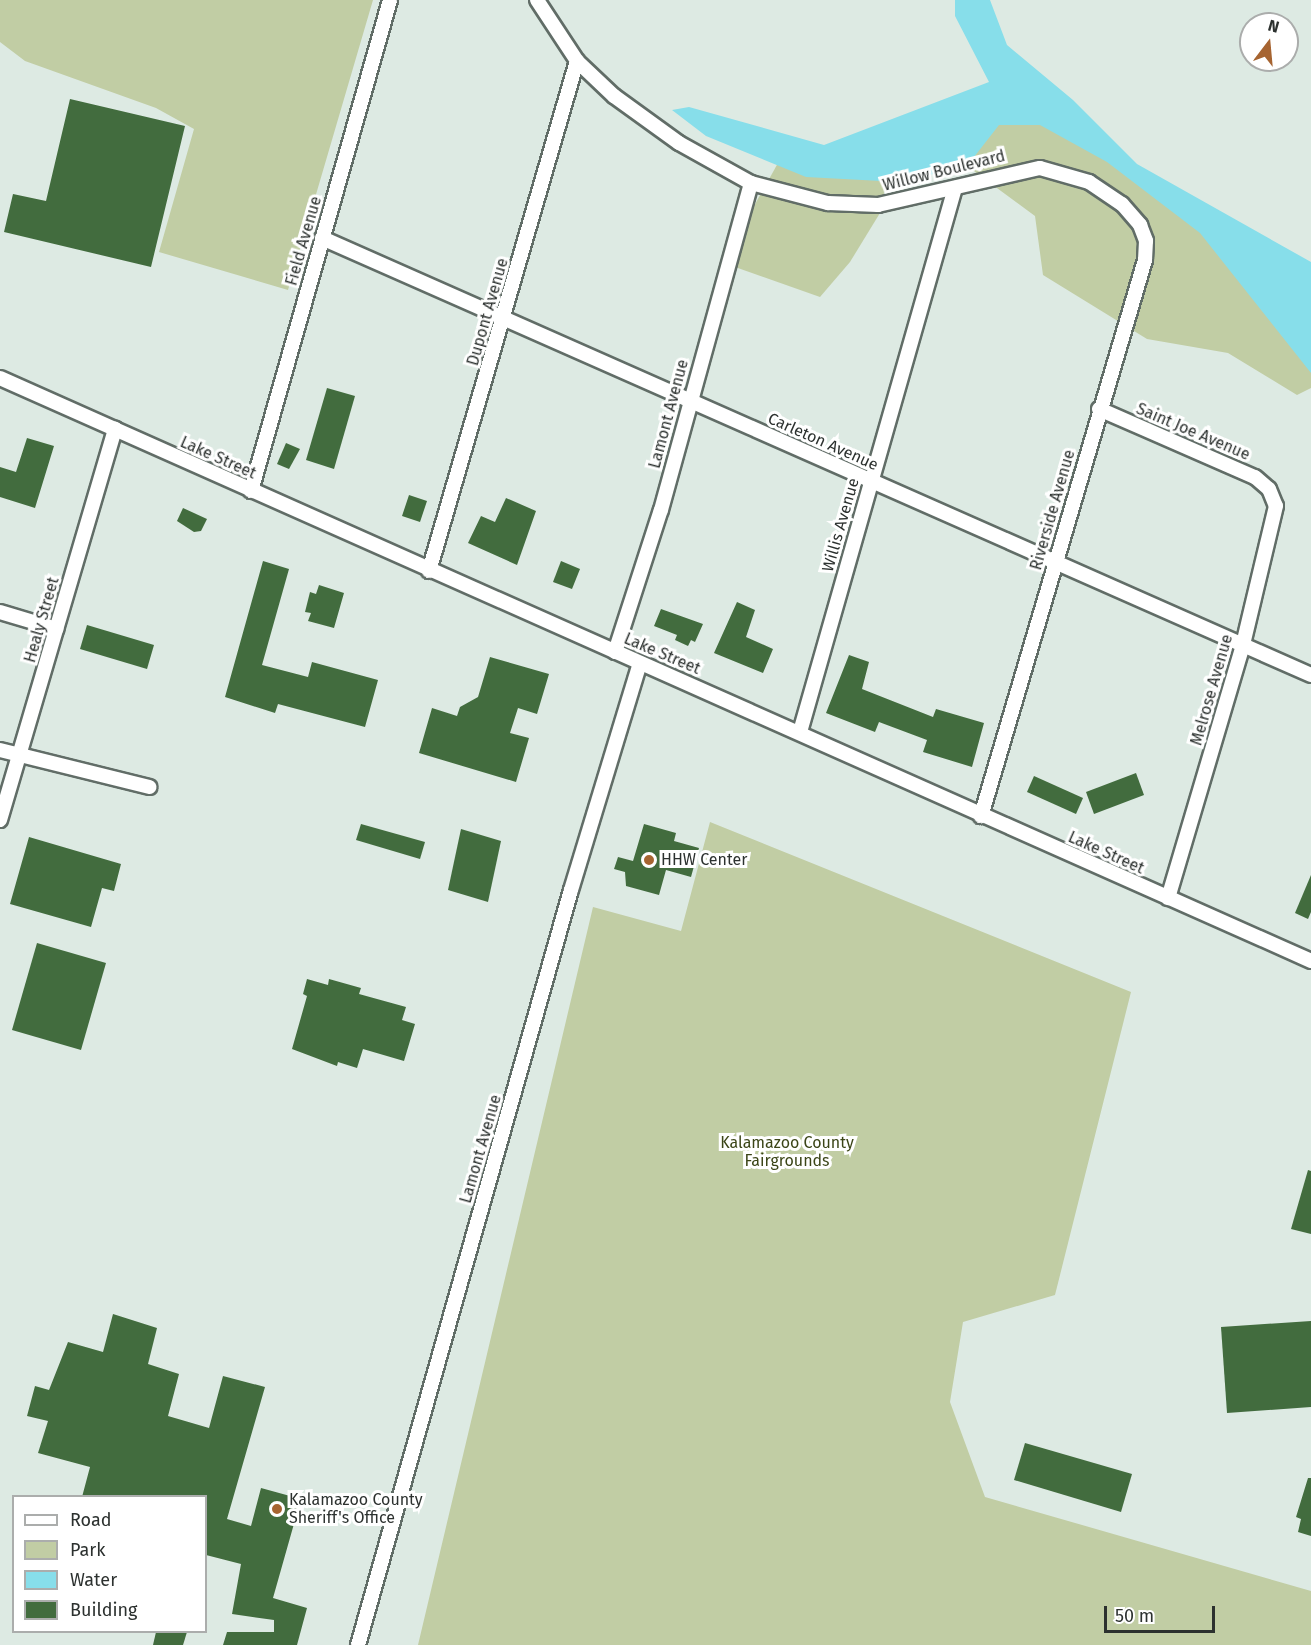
<!DOCTYPE html>
<style>
body{margin:0}
#map{position:relative;width:1311px;height:1645px;overflow:hidden;background:#ddeae3;font-family:"Fira Sans",sans-serif}
div>[style]{position:absolute}
[style*='--x']{left:calc(var(--x)*1px);top:calc(var(--y)*1px);width:calc(var(--w)*1px);rotate:calc(var(--a)*1deg)}
.green>*{inset:0;background:#c1cda4}
.water>*{inset:0;background:#87deea}
.building>*{inset:0;background:#426c3e}
.roads{filter:drop-shadow(2px 0 #616d67) drop-shadow(-2px 0 #616d67) drop-shadow(0 2px #616d67) drop-shadow(0 -2px #616d67)}
.minor>*{height:14px;margin:-7px;padding:0 7px;transform-origin:7px;border-radius:7px;background:#fff}
.dots>*{width:16px;height:16px;translate:-50% -50%;box-sizing:border-box;border:3px solid #fff;border-radius:50%}
span{translate:-50% -50%;white-space:nowrap;text-align:center;line-height:1.15;-webkit-text-stroke:6px #fff;paint-order:stroke}
.street-label{font-size:16px;color:#2c312f}
.poi-label{font-size:16px;color:#2c312f}
.left{translate:0 -50%;text-align:left}
.park-label{font-size:16px;color:#3b4517}
.legend{position:absolute;left:12px;top:1495px;width:195px;height:138px;box-sizing:border-box;background:#fff;border:2px solid #abadac;margin:0;padding:8px 10px;list-style:none;font-size:18px;color:#2c312f}
.legend li{display:flex;align-items:center;gap:12px;height:30px}
.legend b{width:30px;border:2px solid #abadac}
.north{position:absolute;left:1239px;top:12px;width:60px;height:60px;box-sizing:border-box;background:#fff;border:2px solid #abadac;border-radius:50%;rotate:16deg;font-size:16px;font-weight:700;line-height:24px;text-align:center;color:#2c312f}
.north::after{content:'';display:block;margin:auto;width:21px;height:27px;background:#a66431;clip-path:polygon(50% 0,100% 100%,50% 72%,0 100%)}
.scale{position:absolute;left:1104px;top:1606px;width:111px;height:27px;box-sizing:border-box;border:3px solid #2c312f;border-top:0;padding-left:8px;font-size:18px;line-height:21px;white-space:nowrap;color:#2c312f;-webkit-text-stroke:4px #fff;paint-order:stroke}
</style>
<div id="map">
<div class="green">
<i style="clip-path:polygon(0 0,373px 0,288px 290px,159px 252px,194px 129px,156px 108px,25px 61px,0 42px)"></i>
<i style="clip-path:polygon(1025px 100px,1243px 246px,1311px 355px,1311px 388px,1297px 395px,1228px 353px,1147px 339px,1043px 275px,1035px 216px,967px 166px,968px 121px)"></i>
<i style="clip-path:polygon(778px 163px,887px 178px,880px 213px,850px 262px,820px 297px,735px 267px,744px 224px)"></i>
<i style="clip-path:polygon(710px 822px,1131px 992px,1055px 1295px,963px 1322px,950px 1402px,985px 1497px,1311px 1591px,1311px 1645px,418px 1645px,593px 907px,681px 931px)"></i>
</div>
<div class="water">
<i style="clip-path:polygon(955px 0,990px 0,1007px 45px,1073px 100px,1137px 164px,1311px 262px,1311px 373px,1200px 233px,1107px 162px,1040px 125px,999px 125px,967px 166px,900px 182px,806px 177px,706px 136px,672px 110px,689px 107px,824px 145px,989px 82px,955px 16px)"></i>
</div>
<div class="building">
<i style="clip-path:polygon(70px 99px,185px 126px,151px 267px,4px 232px,13px 194px,46px 201px)"></i>
<i style="clip-path:polygon(327px 388px,355px 396px,334px 469px,306px 460px)"></i>
<i style="clip-path:polygon(27px 438px,54px 446px,35px 508px,0 497px,0 467px,16px 472px)"></i>
<i style="clip-path:polygon(286px 443px,300px 449px,289px 469px,277px 464px)"></i>
<i style="clip-path:polygon(409px 495px,427px 501px,420px 522px,402px 516px)"></i>
<i style="clip-path:polygon(506px 498px,536px 511px,517px 565px,468px 543px,481px 516px,495px 522px)"></i>
<i style="clip-path:polygon(183px 508px,207px 519px,201px 531px,194px 532px,177px 521px)"></i>
<i style="clip-path:polygon(263px 561px,289px 569px,262px 665px,308px 677px,312px 662px,378px 680px,365px 727px,278px 704px,275px 713px,225px 697px)"></i>
<i style="clip-path:polygon(561px 561px,580px 569px,572px 589px,553px 582px)"></i>
<i style="clip-path:polygon(319px 585px,344px 593px,334px 628px,308px 621px,311px 613px,305px 612px,310px 592px,316px 594px)"></i>
<i style="clip-path:polygon(737px 602px,755px 610px,746px 637px,773px 649px,763px 673px,714px 653px)"></i>
<i style="clip-path:polygon(661px 609px,703px 624px,695px 642px,691px 640px,688px 646px,675px 640px,677px 635px,654px 626px)"></i>
<i style="clip-path:polygon(87px 625px,154px 645px,147px 669px,80px 649px)"></i>
<i style="clip-path:polygon(849px 655px,869px 662px,862px 689px,933px 717px,936px 709px,984px 723px,972px 767px,923px 752px,927px 740px,879px 722px,875px 732px,826px 713px)"></i>
<i style="clip-path:polygon(490px 657px,549px 674px,537px 714px,518px 708px,510px 733px,529px 738px,516px 782px,419px 753px,432px 708px,457px 716px,460px 707px,478px 697px)"></i>
<i style="clip-path:polygon(1136px 773px,1144px 795px,1094px 814px,1086px 792px)"></i>
<i style="clip-path:polygon(1034px 776px,1083px 798px,1076px 814px,1027px 792px)"></i>
<i style="clip-path:polygon(361px 824px,425px 842px,420px 859px,356px 840px)"></i>
<i style="clip-path:polygon(644px 824px,676px 833px,674px 841px,699px 848px,691px 877px,666px 870px,659px 895px,626px 886px,625px 872px,614px 869px,618px 857px,633px 861px)"></i>
<i style="clip-path:polygon(461px 829px,501px 841px,488px 902px,448px 890px)"></i>
<i style="clip-path:polygon(29px 837px,121px 864px,114px 891px,102px 888px,91px 927px,10px 904px)"></i>
<i style="clip-path:polygon(1311px 875px,1311px 912px,1308px 919px,1295px 913px)"></i>
<i style="clip-path:polygon(37px 943px,106px 963px,81px 1050px,12px 1030px)"></i>
<i style="clip-path:polygon(307px 979px,328px 985px,329px 979px,361px 988px,359px 994px,406px 1007px,402px 1020px,415px 1024px,404px 1061px,363px 1049px,357px 1068px,338px 1062px,337px 1066px,292px 1049px,307px 996px,303px 994px)"></i>
<i style="clip-path:polygon(1308px 1170px,1311px 1171px,1311px 1234px,1291px 1229px)"></i>
<i style="clip-path:polygon(113px 1314px,157px 1328px,148px 1364px,179px 1374px,168px 1416px,209px 1428px,223px 1376px,265px 1387px,227px 1519px,251px 1526px,261px 1488px,301px 1499px,273px 1598px,307px 1608px,297px 1645px,223px 1645px,227px 1632px,274px 1632px,274px 1620px,232px 1614px,241px 1564px,206px 1555px,206px 1497px,82px 1497px,90px 1467px,38px 1453px,48px 1421px,27px 1416px,35px 1386px,49px 1390px,68px 1342px,103px 1352px)"></i>
<i style="clip-path:polygon(1311px 1321px,1311px 1407px,1227px 1413px,1221px 1327px)"></i>
<i style="clip-path:polygon(1025px 1443px,1132px 1474px,1121px 1512px,1014px 1480px)"></i>
<i style="clip-path:polygon(1308px 1478px,1311px 1478px,1311px 1536px,1298px 1532px,1301px 1519px,1296px 1517px)"></i>
<i style="clip-path:polygon(156px 1632px,187px 1632px,183px 1645px,153px 1645px)"></i>
</div>
<div class="roads">
<div class="minor">
<i style="--x:537;--y:0;--w:73;--a:56.7"></i>
<i style="--x:577;--y:61;--w:51;--a:43.4"></i>
<i style="--x:614;--y:96;--w:80;--a:35.9"></i>
<i style="--x:679;--y:143;--w:82;--a:29.1"></i>
<i style="--x:751;--y:183;--w:80;--a:14.6"></i>
<i style="--x:828;--y:203;--w:50;--a:2.3"></i>
<i style="--x:878;--y:205;--w:166;--a:-12.9"></i>
<i style="--x:1040;--y:168;--w:51;--a:15.9"></i>
<i style="--x:1089;--y:182;--w:40;--a:34"></i>
<i style="--x:1122;--y:204;--w:28;--a:49"></i>
<i style="--x:1140;--y:225;--w:17;--a:69"></i>
<i style="--x:1146;--y:241;--w:19;--a:93"></i>
<i style="--x:1145;--y:260;--w:580;--a:106.43"></i>
<i style="--x:322;--y:238;--w:1081;--a:23.84"></i>
<i style="--x:0;--y:378;--w:1435;--a:23.97"></i>
<i style="--x:1099;--y:409;--w:170;--a:23.6"></i>
<i style="--x:1255;--y:477;--w:18;--a:41"></i>
<i style="--x:1269;--y:489;--w:18;--a:68"></i>
<i style="--x:1276;--y:506;--w:143;--a:103.4"></i>
<i style="--x:1243;--y:645;--w:264;--a:106.5"></i>
<i style="--x:251;--y:491;--w:510;--a:-74.19"></i>
<i style="--x:429;--y:571;--w:531;--a:-73.82"></i>
<i style="--x:0;--y:612;--w:59;--a:16.6"></i>
<i style="--x:615;--y:652;--w:149;--a:-72.1"></i>
<i style="--x:661;--y:510;--w:339;--a:-74.6"></i>
<i style="--x:800;--y:732;--w:566;--a:-74.1"></i>
<i style="--x:0;--y:750;--w:154;--a:13.9"></i>
<i style="--x:0;--y:820;--w:408;--a:-73.6"></i>
<i style="--x:358;--y:1645;--w:784;--a:-74.25"></i>
<i style="--x:571;--y:890;--w:237;--a:-73.1"></i>
</div>
</div>
<div class="dots">
<i style="left:649px;top:860px;background:#a66431"></i>
<i style="left:277px;top:1509px;background:#a66431"></i>
</div>
<div class="street-label">
<span style="left:944px;top:171px;rotate:-14deg">Willow Boulevard</span>
<span style="left:304px;top:241px;rotate:-74deg">Field Avenue</span>
<span style="left:488px;top:312px;rotate:-74deg">Dupont Avenue</span>
<span style="left:669px;top:414px;rotate:-75deg">Lamont Avenue</span>
<span style="left:1193px;top:432px;rotate:23deg">Saint Joe Avenue</span>
<span style="left:823px;top:442px;rotate:24deg">Carleton Avenue</span>
<span style="left:218px;top:458px;rotate:24deg">Lake Street</span>
<span style="left:1053px;top:510px;rotate:-74deg">Riverside Avenue</span>
<span style="left:841px;top:525px;rotate:-74deg">Willis Avenue</span>
<span style="left:42px;top:620px;rotate:-74deg">Healy Street</span>
<span style="left:662px;top:654px;rotate:23deg">Lake Street</span>
<span style="left:1212px;top:690px;rotate:-74deg">Melrose Avenue</span>
<span style="left:1106px;top:853px;rotate:24deg">Lake Street</span>
<span style="left:481px;top:1149px;rotate:-74deg">Lamont Avenue</span>
</div>
<div class="poi-label">
<span class="left" style="left:661px;top:860px">HHW Center</span>
<span class="left" style="left:289px;top:1509px">Kalamazoo County<br>Sheriff's Office</span>
</div>
<div class="park-label">
<span style="left:787px;top:1152px">Kalamazoo County<br>Fairgrounds</span>
</div>
<ul class="legend">
<li><b style="height:8px;background:#fff"></b>Road</li>
<li><b style="height:16px;background:#c1cda4"></b>Park</li>
<li><b style="height:16px;background:#87deea"></b>Water</li>
<li><b style="height:16px;background:#426c3e"></b>Building</li>
</ul>
<div class="north">N</div>
<div class="scale">50 m</div>
</div>
